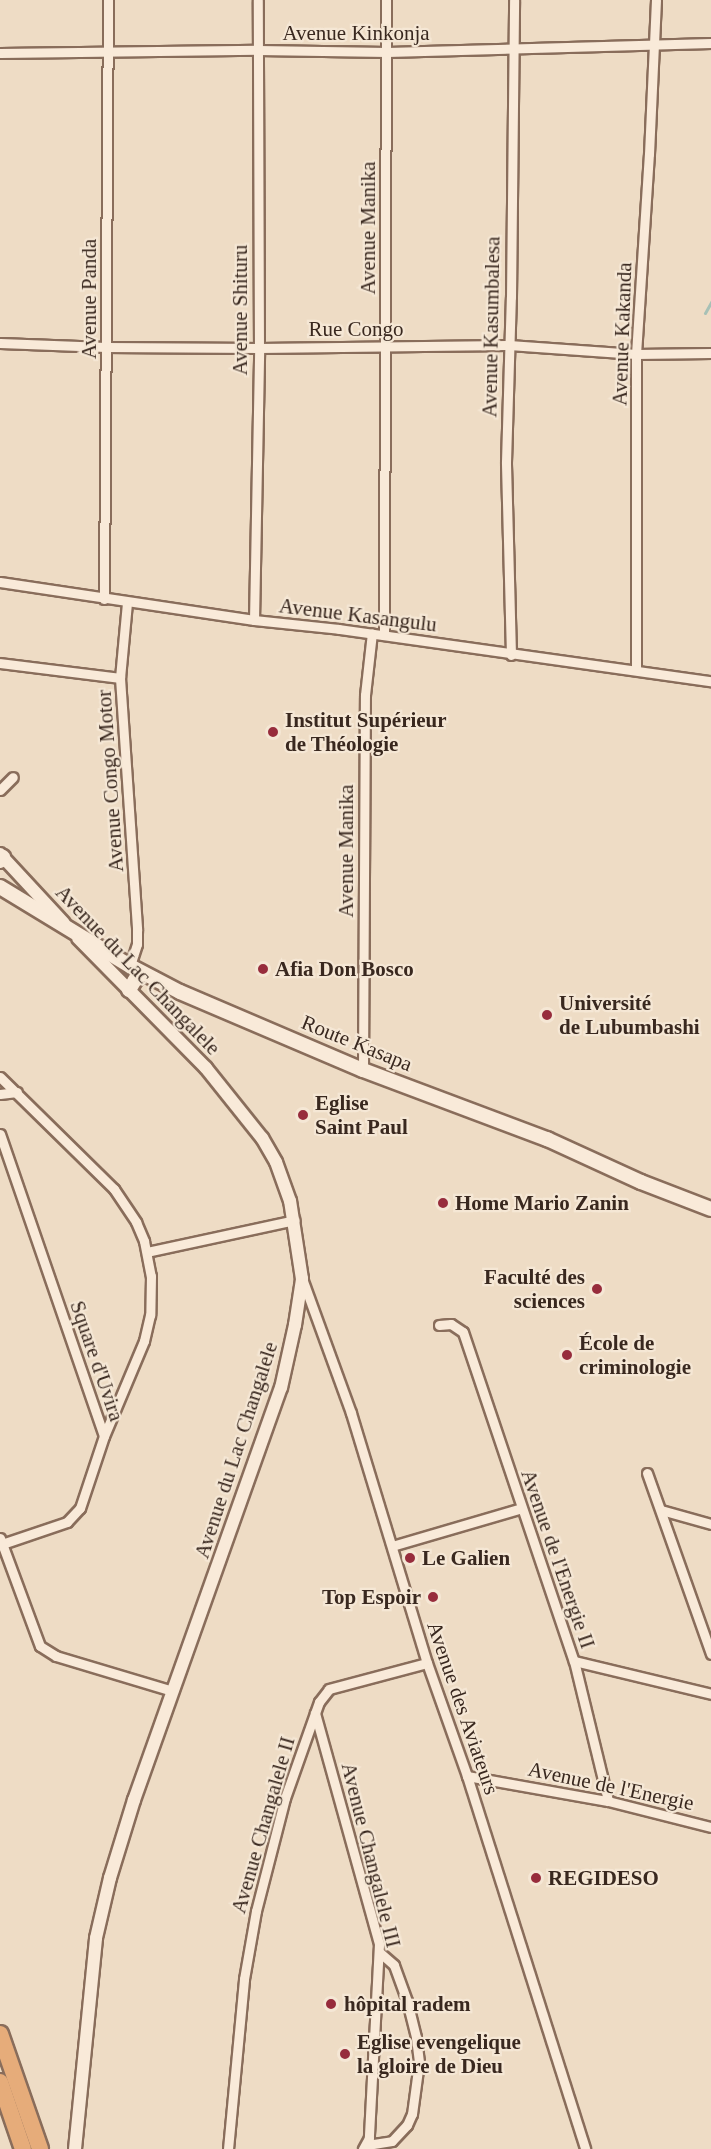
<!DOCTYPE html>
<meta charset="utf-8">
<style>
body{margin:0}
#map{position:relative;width:711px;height:2149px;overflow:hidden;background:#eedcc5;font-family:Georgia,serif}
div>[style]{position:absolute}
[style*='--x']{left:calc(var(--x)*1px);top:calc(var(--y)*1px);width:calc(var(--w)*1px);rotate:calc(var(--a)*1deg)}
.stream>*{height:3px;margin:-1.5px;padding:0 1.5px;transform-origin:1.5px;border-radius:1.5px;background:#a7c1b6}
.roads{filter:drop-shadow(2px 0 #896d5b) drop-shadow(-2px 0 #896d5b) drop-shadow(0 2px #896d5b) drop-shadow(0 -2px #896d5b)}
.minor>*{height:9px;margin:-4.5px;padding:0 4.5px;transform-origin:4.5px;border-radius:4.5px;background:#f9ead9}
.tertiary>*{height:12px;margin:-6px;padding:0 6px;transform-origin:6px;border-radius:6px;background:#f9ead9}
.secondary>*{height:14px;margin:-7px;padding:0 7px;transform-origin:7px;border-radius:7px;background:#f9ead9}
.trunk>*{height:16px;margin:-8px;padding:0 8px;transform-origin:8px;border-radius:8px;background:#e6ac7a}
.dots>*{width:16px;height:16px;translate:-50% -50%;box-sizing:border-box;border:3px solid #f5e7d5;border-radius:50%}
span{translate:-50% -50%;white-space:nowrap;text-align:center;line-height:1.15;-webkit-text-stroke:4.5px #f5e7d5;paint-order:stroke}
.street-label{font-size:21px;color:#39281f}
.poi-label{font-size:21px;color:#39281f;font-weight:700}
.left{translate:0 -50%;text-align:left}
.right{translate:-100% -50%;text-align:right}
</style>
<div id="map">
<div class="stream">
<i style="--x:705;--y:313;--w:13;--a:-61"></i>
</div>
<div class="roads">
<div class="minor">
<i style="--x:0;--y:53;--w:258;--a:-0.7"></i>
<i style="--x:258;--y:50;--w:129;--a:0.9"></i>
<i style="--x:387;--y:52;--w:324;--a:-1.6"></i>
<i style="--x:0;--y:343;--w:106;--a:2.2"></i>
<i style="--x:106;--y:347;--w:153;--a:0.4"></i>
<i style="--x:259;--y:348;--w:250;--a:-0.7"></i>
<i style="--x:509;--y:345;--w:127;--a:4.1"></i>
<i style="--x:636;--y:354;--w:75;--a:-0.8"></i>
<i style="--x:0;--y:582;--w:257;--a:8.5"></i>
<i style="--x:254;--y:620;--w:85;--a:6"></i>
<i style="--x:339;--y:629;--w:376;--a:8"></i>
<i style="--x:104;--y:599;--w:599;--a:-89.62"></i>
<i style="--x:254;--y:620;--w:272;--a:-88.9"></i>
<i style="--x:259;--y:348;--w:348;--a:-90.2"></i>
<i style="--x:384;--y:635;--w:635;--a:-89.82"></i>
<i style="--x:511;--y:655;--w:193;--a:-91.5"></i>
<i style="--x:506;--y:462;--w:165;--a:-88.3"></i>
<i style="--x:511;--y:297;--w:297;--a:-89.4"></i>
<i style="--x:0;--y:663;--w:121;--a:7.1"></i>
<i style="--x:120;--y:678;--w:253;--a:86.1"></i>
<i style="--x:137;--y:930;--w:14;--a:90"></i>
<i style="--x:137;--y:944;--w:23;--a:108"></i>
<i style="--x:636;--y:670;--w:316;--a:-90"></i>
<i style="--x:636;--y:354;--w:200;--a:-86.3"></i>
<i style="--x:649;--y:154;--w:154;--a:-87.4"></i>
<i style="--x:120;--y:678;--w:76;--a:-84.7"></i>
<i style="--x:0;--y:790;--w:18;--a:-45"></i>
<i style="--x:363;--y:1070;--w:375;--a:-89.7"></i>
<i style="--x:365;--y:695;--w:62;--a:-83.6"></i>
<i style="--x:0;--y:1077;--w:160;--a:44.5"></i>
<i style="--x:114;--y:1189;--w:40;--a:56"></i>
<i style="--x:136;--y:1222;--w:21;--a:67"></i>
<i style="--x:144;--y:1241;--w:36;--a:79"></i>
<i style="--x:151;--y:1276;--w:39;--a:91"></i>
<i style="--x:150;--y:1315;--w:27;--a:103"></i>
<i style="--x:144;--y:1341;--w:103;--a:112.8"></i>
<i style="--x:104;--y:1436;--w:76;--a:108.4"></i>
<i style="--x:80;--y:1508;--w:19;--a:133"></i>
<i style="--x:67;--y:1522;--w:69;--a:161.3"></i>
<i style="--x:0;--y:1094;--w:17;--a:-7"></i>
<i style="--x:0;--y:1134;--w:319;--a:71"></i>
<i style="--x:147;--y:1252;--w:151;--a:-12.2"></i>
<i style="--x:303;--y:1281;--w:140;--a:70"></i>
<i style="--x:351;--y:1413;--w:261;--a:73.1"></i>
<i style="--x:427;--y:1663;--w:120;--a:70.5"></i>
<i style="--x:467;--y:1776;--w:391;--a:72.4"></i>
<i style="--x:439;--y:1325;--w:12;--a:-5"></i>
<i style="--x:451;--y:1324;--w:14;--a:34"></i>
<i style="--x:463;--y:1332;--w:347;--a:71.4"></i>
<i style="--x:574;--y:1661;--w:144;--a:76.3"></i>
<i style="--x:647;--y:1473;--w:192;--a:70.5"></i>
<i style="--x:661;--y:1510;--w:52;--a:15.6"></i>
<i style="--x:0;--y:1538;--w:115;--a:69.7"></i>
<i style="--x:40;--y:1646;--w:19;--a:32"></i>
<i style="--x:56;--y:1656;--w:122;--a:16.7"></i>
<i style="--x:392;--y:1546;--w:135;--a:-16.3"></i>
<i style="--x:574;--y:1661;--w:141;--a:13.5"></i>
<i style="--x:315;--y:1713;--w:240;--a:74.5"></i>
<i style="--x:379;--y:1944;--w:194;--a:93"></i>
<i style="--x:369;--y:2138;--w:13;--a:119"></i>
<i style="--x:467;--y:1776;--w:143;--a:10.1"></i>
<i style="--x:608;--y:1801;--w:106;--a:14.2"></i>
<i style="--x:367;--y:2145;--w:25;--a:-9"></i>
<i style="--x:392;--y:2141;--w:22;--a:-47"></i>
<i style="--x:407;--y:2125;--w:12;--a:-66"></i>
<i style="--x:412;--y:2114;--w:52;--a:-82.3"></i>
<i style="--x:419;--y:2062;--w:25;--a:-97"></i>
<i style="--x:416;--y:2037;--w:37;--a:-104"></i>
<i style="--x:407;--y:2001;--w:38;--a:-110"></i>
<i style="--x:394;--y:1965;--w:18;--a:-139"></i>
<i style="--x:228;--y:2149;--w:171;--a:-84.6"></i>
<i style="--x:244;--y:1979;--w:69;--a:-80"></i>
<i style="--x:256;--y:1911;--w:117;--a:-75.6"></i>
<i style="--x:285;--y:1798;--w:102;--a:-70.5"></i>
<i style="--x:319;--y:1702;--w:16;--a:-52"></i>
<i style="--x:329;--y:1689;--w:101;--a:-14.9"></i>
</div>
<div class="tertiary">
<i style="--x:0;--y:854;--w:94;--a:47.2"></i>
<i style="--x:75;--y:2149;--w:212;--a:-84.3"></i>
<i style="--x:96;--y:1938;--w:62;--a:-76.9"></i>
<i style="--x:110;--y:1878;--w:82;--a:-72.9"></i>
<i style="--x:134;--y:1800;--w:437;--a:-70.4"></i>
<i style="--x:281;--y:1388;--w:65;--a:-77.5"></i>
<i style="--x:295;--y:1325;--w:47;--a:-81.3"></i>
<i style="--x:302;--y:1279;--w:79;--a:-98.7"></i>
<i style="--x:290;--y:1201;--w:41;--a:-109.7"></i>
<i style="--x:276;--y:1162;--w:28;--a:-120"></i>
<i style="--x:262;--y:1138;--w:90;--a:-128.7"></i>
<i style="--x:206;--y:1068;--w:182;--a:-134.6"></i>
</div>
<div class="secondary">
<i style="--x:0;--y:861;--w:5;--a:-53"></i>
<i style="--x:0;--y:887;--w:152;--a:31.3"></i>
<i style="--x:130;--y:966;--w:56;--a:27.5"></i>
<i style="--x:180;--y:992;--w:199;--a:23.1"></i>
<i style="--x:363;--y:1070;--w:197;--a:20.6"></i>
<i style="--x:547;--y:1139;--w:103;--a:24.6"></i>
<i style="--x:641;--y:1182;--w:75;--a:21.1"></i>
<i style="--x:129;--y:990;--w:12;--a:-59"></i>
<i style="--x:135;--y:980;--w:10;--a:-45"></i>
</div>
<div class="trunk">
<i style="--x:0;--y:2034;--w:122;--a:70.8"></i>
<i style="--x:0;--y:2082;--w:71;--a:71.1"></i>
</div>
</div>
<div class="dots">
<i style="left:273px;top:732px;background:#972c3c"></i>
<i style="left:263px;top:969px;background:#972c3c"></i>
<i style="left:547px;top:1015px;background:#972c3c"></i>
<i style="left:303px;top:1115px;background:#972c3c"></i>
<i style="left:443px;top:1203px;background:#972c3c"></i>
<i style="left:597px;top:1289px;background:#972c3c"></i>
<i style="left:567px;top:1355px;background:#972c3c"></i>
<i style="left:410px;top:1558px;background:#972c3c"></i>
<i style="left:433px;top:1597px;background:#972c3c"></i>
<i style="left:536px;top:1878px;background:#972c3c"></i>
<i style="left:331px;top:2004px;background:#972c3c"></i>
<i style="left:345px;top:2054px;background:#972c3c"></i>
</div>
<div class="street-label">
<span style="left:356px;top:33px">Avenue Kinkonja</span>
<span style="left:368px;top:228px;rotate:-90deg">Avenue Manika</span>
<span style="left:89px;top:299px;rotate:-90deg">Avenue Panda</span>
<span style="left:240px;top:310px;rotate:-90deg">Avenue Shituru</span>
<span style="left:491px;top:327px;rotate:-89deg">Avenue Kasumbalesa</span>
<span style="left:356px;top:329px">Rue Congo</span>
<span style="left:622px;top:334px;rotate:-88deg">Avenue Kakanda</span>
<span style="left:358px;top:615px;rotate:7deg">Avenue Kasangulu</span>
<span style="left:110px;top:781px;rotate:-94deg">Avenue Congo Motor</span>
<span style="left:346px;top:851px;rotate:-90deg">Avenue Manika</span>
<span style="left:138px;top:970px;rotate:46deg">Avenue du Lac Changalele</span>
<span style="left:357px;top:1043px;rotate:22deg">Route Kasapa</span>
<span style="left:97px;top:1361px;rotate:71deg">Square d'Uvira</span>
<span style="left:236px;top:1450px;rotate:-72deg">Avenue du Lac Changalele</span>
<span style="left:558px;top:1559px;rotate:71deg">Avenue de l'Energie II</span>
<span style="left:463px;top:1708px;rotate:71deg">Avenue des Aviateurs</span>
<span style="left:611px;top:1786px;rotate:12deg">Avenue de l'Energie</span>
<span style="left:263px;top:1825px;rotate:-74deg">Avenue Changalele II</span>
<span style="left:371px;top:1855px;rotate:76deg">Avenue Changalele III</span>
</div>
<div class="poi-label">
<span class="left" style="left:285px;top:732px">Institut Supérieur<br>de Théologie</span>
<span class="left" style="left:275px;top:969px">Afia Don Bosco</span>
<span class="left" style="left:559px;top:1015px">Université<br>de Lubumbashi</span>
<span class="left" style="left:315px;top:1115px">Eglise<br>Saint Paul</span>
<span class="left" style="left:455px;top:1203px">Home Mario Zanin</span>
<span class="right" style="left:585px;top:1289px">Faculté des<br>sciences</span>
<span class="left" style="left:579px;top:1355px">École de<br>criminologie</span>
<span class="left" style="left:422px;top:1558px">Le Galien</span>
<span class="right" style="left:421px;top:1597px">Top Espoir</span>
<span class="left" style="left:548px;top:1878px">REGIDESO</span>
<span class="left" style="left:344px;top:2004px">hôpital radem</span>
<span class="left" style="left:357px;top:2054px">Eglise evengelique<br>la gloire de Dieu</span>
</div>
</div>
